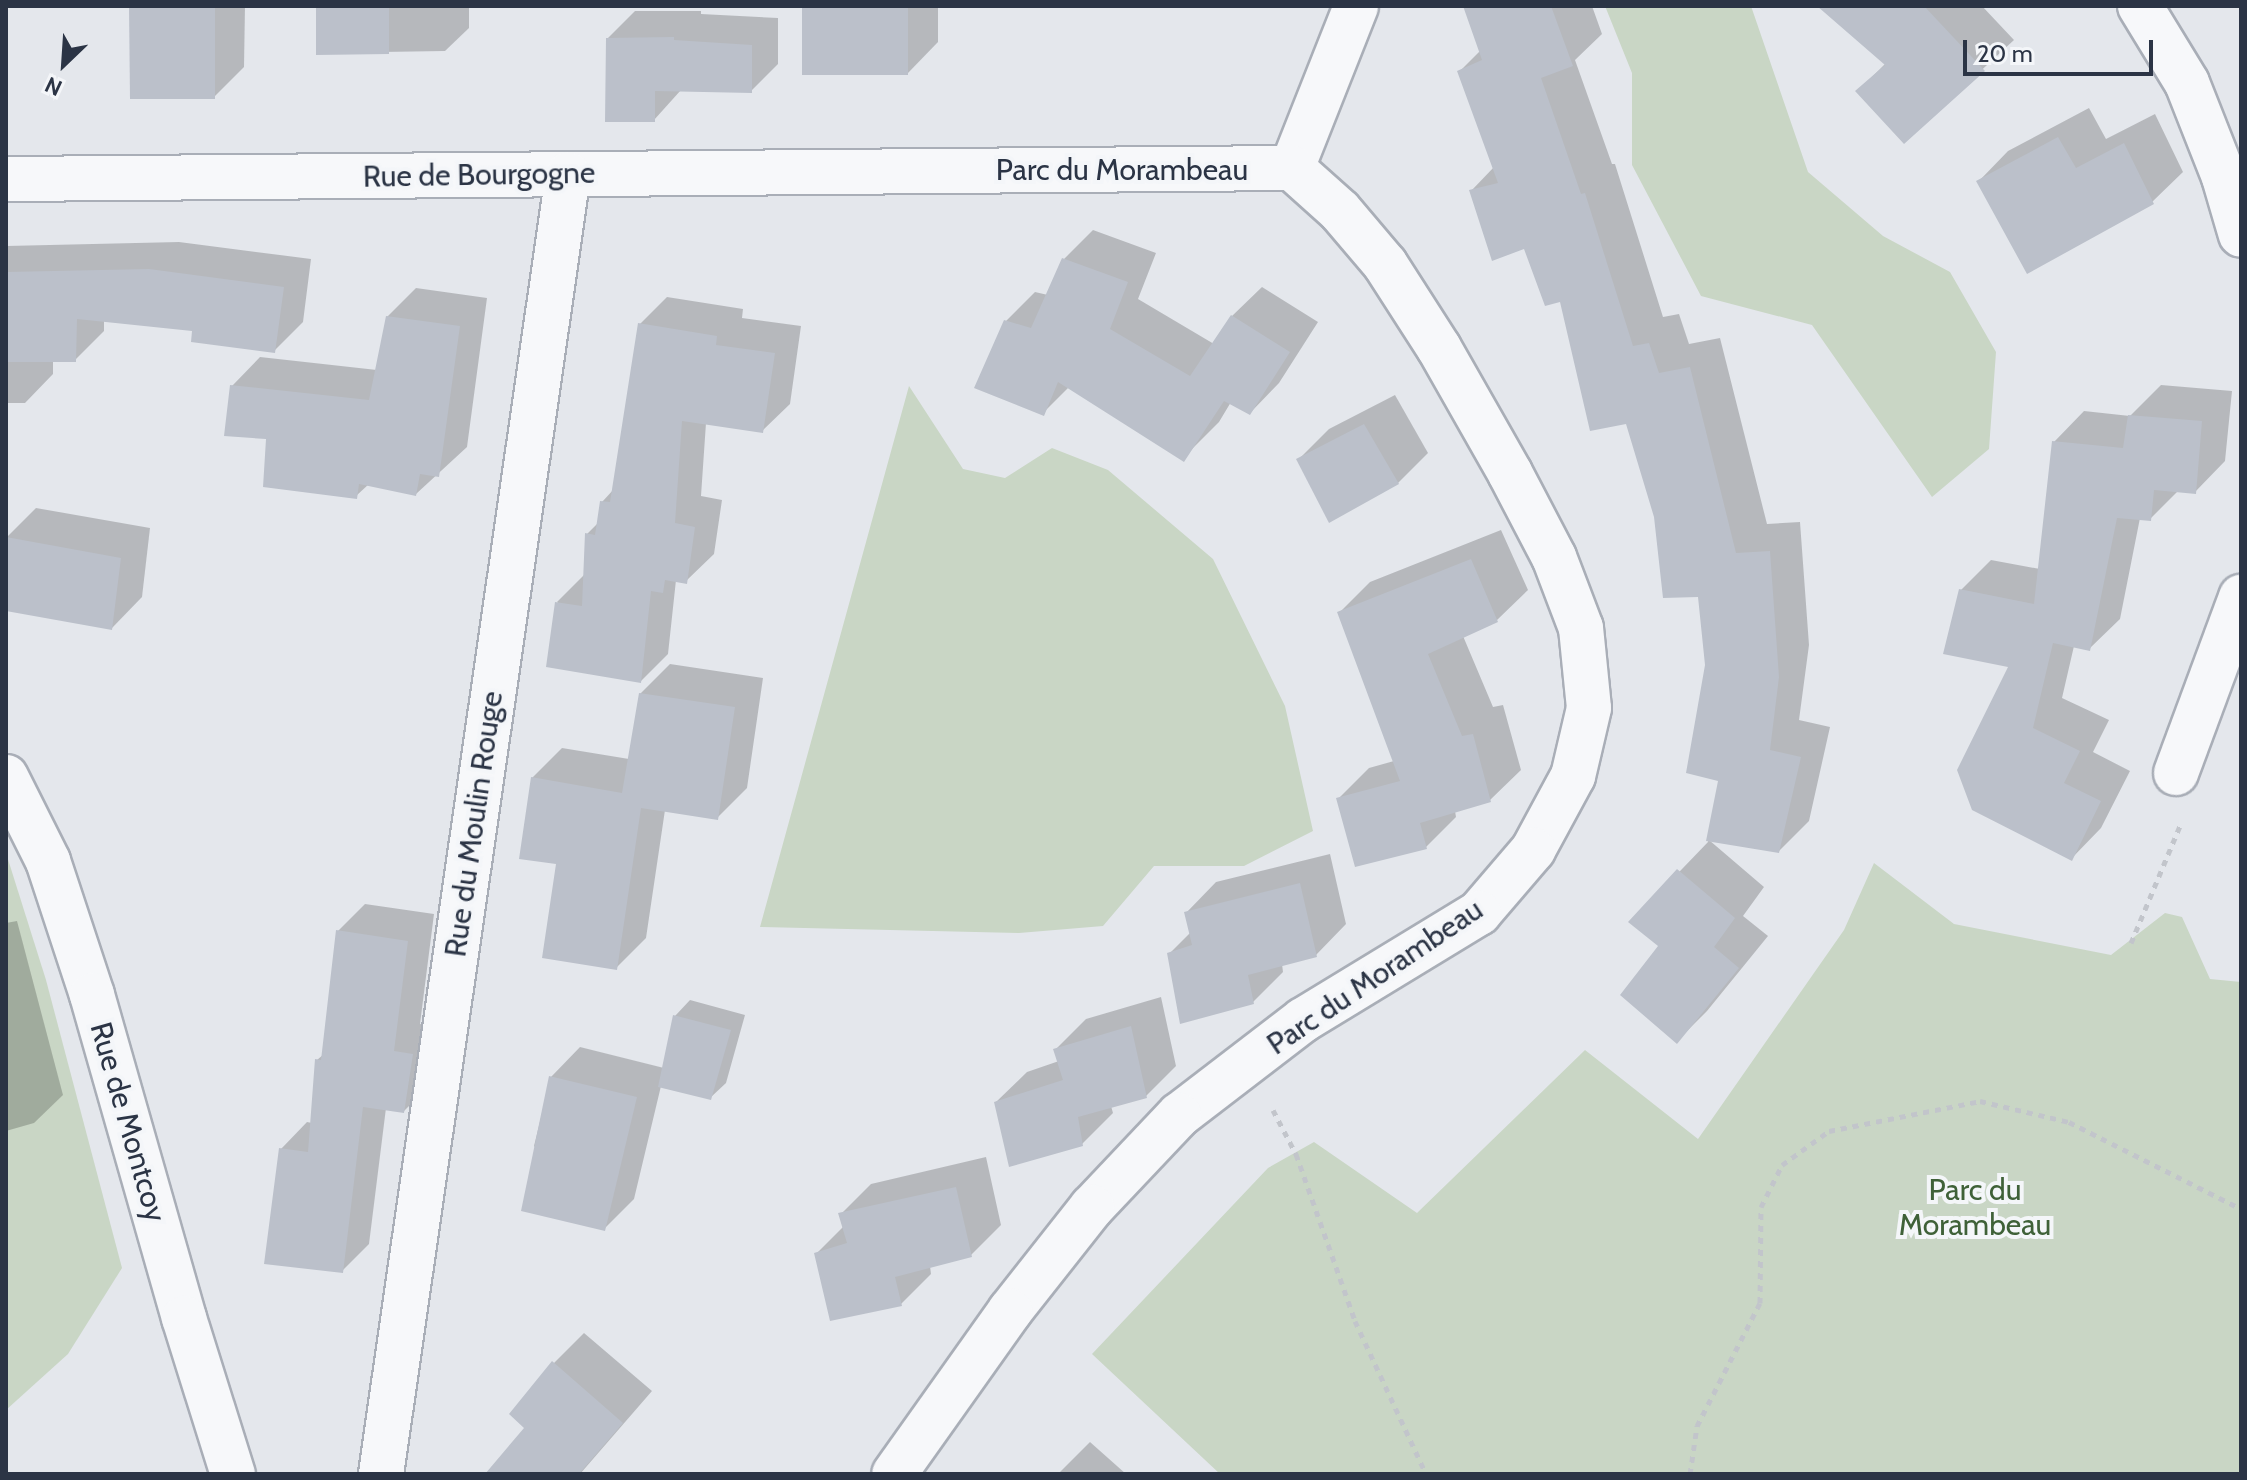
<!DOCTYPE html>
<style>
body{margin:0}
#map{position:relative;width:2247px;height:1480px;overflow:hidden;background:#e4e7ec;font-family:Cabin,sans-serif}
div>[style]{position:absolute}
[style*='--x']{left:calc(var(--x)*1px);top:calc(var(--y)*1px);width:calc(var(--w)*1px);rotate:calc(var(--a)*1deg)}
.green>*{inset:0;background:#c9d6c5}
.shadow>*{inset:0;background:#0003}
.building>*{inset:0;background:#bbc0ca}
.path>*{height:5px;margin-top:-2.5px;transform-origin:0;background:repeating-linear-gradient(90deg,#c2c5cb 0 6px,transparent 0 12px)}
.roads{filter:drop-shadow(2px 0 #a9aeb7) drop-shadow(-2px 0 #a9aeb7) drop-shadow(0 2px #a9aeb7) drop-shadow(0 -2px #a9aeb7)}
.street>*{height:44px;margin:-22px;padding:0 22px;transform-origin:22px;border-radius:22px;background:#f7f8fa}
span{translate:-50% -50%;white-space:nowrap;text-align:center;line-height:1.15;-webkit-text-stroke:8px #f4f6f9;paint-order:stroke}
.street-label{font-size:30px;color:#2b3445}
.park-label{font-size:30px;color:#3f6138}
.frame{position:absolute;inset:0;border:8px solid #2b3445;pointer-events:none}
.north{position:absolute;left:24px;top:24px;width:80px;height:80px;-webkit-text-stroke:6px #f4f6f9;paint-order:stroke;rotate:205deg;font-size:22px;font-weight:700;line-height:32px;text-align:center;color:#2b3445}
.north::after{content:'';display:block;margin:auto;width:28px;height:36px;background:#2b3445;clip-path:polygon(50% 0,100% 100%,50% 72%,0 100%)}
.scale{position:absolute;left:1963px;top:40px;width:190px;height:36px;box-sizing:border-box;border:4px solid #2b3445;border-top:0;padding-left:10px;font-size:24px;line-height:28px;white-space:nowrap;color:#2b3445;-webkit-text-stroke:6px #f4f6f9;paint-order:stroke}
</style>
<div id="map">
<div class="green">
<i style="clip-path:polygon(1605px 6px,1751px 6px,1808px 172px,1883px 236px,1950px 272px,1996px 352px,1989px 449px,1932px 497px,1812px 325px,1701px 296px,1632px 165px,1632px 73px)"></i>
<i style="clip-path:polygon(909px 386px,963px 469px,1005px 478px,1052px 448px,1108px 470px,1213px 559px,1285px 706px,1313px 831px,1244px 866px,1154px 866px,1103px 926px,1019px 933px,760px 927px)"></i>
<i style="clip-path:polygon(6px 853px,46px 980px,122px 1268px,68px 1354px,6px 1410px)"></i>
<i style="clip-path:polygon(1874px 863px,1954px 924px,2111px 955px,2165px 913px,2182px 917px,2210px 979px,2241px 982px,2241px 1474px,1220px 1474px,1092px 1354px,1268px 1168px,1314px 1142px,1417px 1213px,1585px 1050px,1698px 1139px,1844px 930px)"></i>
</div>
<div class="shadow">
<i style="clip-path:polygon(131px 6px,245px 6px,244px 67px,214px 97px)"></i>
<i style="clip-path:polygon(318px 6px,469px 6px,469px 28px,445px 51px,318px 53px)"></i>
<i style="clip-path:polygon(804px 6px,938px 6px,938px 42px,908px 73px)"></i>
<i style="clip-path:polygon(1466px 6px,1592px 6px,1602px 34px,1575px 60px,1612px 164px,1615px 164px,1663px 317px,1679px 314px,1689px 344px,1720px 338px,1767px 524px,1800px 522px,1809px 645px,1799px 720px,1830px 727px,1809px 821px,1779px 851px,1709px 840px,1764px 887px,1743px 916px,1768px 936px,1707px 1011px,1677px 1041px,1661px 946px,1631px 922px,1708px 842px,1720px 780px,1699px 595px,1656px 517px,1628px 421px,1562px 299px,1525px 246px,1471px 191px,1494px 167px,1459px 72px,1481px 50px)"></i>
<i style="clip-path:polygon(1820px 6px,1982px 6px,2014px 40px,1904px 142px,1858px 91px,1886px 63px)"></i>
<i style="clip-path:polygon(635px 11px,701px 11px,701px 14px,778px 18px,778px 64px,751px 91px,681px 90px,654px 120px,608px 38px)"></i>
<i style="clip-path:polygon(2089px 108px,2106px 139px,2155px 114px,2183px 172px,2152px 202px,1978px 182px,2008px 151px)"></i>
<i style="clip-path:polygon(1093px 230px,1156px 253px,1138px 299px,1214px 344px,1232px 316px,1262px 287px,1318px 322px,1279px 383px,1250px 413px,1231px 402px,1219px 422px,1189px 452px,1069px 387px,1043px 413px,1006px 321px,1035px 292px,1048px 295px,1063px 260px)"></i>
<i style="clip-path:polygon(179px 242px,311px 259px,303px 322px,274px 351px,195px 329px,104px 319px,104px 331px,75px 360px,53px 360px,53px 374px,25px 403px,6px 403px,6px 246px)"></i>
<i style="clip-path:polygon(416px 288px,487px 298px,467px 447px,416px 494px,369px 484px,356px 496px,269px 437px,232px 386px,260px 357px,377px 370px,387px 317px)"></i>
<i style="clip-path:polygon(667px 297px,743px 309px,742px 318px,801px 326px,790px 404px,762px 431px,706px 423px,701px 496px,722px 500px,714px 554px,686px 581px,676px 580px,668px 654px,641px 681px,557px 602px,585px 574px,587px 534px,599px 522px,602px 502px,614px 489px,640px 324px)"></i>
<i style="clip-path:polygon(2161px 385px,2232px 391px,2225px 461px,2195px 492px,2179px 490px,2150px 519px,2140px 518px,2120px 619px,2089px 649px,2074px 646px,2062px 698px,2109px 720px,2093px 752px,2130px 771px,2101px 828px,2071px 859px,2010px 666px,1961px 590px,1991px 560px,2040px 569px,2054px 442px,2084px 411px,2130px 416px)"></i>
<i style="clip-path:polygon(1395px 395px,1428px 453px,1398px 483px,1299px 459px,1329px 429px)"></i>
<i style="clip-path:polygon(36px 508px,150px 528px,142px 597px,112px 628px,6px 609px,6px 538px)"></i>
<i style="clip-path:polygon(1501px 530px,1528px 590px,1497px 620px,1463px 636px,1493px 707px,1503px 705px,1521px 770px,1490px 800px,1455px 811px,1456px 817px,1426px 847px,1339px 798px,1369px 768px,1394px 761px,1340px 612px,1370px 582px)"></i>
<i style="clip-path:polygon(670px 664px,763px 678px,747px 788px,717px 818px,665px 810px,646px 938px,616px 968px,559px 862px,532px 778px,562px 748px,629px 759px,640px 694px)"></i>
<i style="clip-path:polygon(1330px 854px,1346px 924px,1316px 955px,1282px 964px,1283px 972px,1253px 1002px,1169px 954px,1191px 932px,1186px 913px,1216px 882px)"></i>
<i style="clip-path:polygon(365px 904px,434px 914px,420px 1024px,438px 1027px,431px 1084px,404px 1111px,386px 1108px,369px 1244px,342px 1271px,281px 1149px,307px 1122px,312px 1123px,317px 1060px,324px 1054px,338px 931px)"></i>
<i style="clip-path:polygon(17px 921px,63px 1095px,34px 1123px,6px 1131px,6px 923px)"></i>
<i style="clip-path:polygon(1161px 997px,1176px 1066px,1146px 1096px,1111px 1106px,1113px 1113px,1082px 1144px,996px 1102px,1027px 1072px,1059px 1061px,1056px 1049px,1086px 1019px)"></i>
<i style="clip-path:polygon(690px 1000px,745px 1015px,726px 1083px,710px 1098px,661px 1086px,634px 1199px,604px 1229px,534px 1146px,551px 1077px,580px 1047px,664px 1068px,675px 1016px)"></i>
<i style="clip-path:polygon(986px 1157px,1001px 1225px,971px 1255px,930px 1266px,931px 1274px,901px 1304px,816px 1254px,844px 1226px,841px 1214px,871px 1184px)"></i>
<i style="clip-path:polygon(584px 1333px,652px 1391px,580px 1474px,488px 1474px,526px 1427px,554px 1363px)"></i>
<i style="clip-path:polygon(1090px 1442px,1126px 1474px,1058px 1474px)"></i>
</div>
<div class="building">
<i style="clip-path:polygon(129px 6px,215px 6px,215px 99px,130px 99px)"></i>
<i style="clip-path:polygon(316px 6px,389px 6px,389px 54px,316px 55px)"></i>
<i style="clip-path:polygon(802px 6px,908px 6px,908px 75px,802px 75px)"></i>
<i style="clip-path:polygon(1463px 6px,1551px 6px,1573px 66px,1541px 78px,1581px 194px,1585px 193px,1633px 346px,1649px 343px,1659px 373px,1690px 367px,1736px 553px,1770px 551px,1779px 677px,1770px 750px,1801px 757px,1779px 853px,1706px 841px,1718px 781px,1686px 773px,1705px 665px,1698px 597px,1663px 598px,1654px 517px,1626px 424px,1590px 431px,1560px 302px,1545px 306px,1524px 249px,1492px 261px,1469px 190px,1498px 183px,1457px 71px,1482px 60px)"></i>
<i style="clip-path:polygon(1817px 6px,1924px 6px,1985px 71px,1904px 144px,1855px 91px,1885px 65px)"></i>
<i style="clip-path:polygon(674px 37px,674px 40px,752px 45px,752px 93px,655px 91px,655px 122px,605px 122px,606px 38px)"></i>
<i style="clip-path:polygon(2058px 137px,2076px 168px,2124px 143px,2154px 204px,2027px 274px,1976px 181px)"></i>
<i style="clip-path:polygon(1062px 258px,1128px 282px,1110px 329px,1190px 376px,1231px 315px,1290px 352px,1250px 415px,1224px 401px,1184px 462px,1058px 382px,1044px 416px,974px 388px,1004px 320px,1031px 328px)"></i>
<i style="clip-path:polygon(149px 269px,284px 287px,275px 353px,191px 342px,192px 331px,77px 319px,76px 362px,6px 362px,6px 272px)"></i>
<i style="clip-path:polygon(386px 316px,460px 326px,439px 477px,420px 474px,416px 496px,359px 484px,357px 499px,263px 487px,266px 439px,224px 436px,230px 385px,369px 400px)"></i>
<i style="clip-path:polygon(638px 323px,717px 336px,716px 345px,775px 353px,763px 433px,682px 421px,675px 523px,695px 527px,687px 584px,665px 580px,663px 593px,651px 591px,641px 683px,546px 667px,555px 602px,582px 606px,585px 533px,595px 535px,600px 501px,610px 502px)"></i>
<i style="clip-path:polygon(2128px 415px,2202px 421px,2196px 494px,2154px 490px,2151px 521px,2117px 518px,2090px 651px,2053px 643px,2033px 728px,2080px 751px,2064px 783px,2101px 801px,2072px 861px,1972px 810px,1957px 770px,2008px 667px,1943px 654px,1959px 589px,2034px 604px,2052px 441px,2123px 448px)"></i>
<i style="clip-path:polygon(1364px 424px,1399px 484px,1329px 523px,1296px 459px)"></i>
<i style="clip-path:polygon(6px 537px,121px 558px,112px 630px,6px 611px)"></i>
<i style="clip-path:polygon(1471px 559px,1498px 622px,1428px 654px,1462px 736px,1473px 734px,1491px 802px,1420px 823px,1427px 849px,1355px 867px,1336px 798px,1400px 781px,1337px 612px)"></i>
<i style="clip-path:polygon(639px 693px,735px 707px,718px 820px,641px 808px,617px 970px,542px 958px,556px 864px,519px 859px,531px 777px,622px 793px)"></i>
<i style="clip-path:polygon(1677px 869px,1735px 918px,1714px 947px,1739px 968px,1677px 1044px,1620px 995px,1658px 946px,1628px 922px)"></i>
<i style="clip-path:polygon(1300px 883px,1317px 957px,1248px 975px,1254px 1004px,1180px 1024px,1167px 953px,1192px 945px,1184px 912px)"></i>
<i style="clip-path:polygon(336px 930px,408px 941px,394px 1051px,413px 1054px,404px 1113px,363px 1107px,343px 1273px,264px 1264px,279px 1148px,308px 1152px,315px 1059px,321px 1060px)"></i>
<i style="clip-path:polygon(673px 1015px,731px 1030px,711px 1100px,658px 1087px)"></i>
<i style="clip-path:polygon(1131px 1026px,1147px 1098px,1078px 1117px,1083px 1146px,1009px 1167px,994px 1102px,1063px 1080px,1053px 1049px)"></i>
<i style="clip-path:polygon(549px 1076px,637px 1097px,605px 1231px,521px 1211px)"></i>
<i style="clip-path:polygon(956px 1187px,972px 1257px,895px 1277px,902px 1306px,830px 1321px,814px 1253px,847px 1243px,838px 1213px)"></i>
<i style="clip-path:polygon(552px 1361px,623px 1423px,579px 1474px,485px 1474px,524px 1428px,509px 1414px)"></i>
</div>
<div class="path">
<i style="--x:2131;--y:943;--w:127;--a:-67.3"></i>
<i style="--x:1273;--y:1110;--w:50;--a:62.4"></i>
<i style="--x:1296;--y:1154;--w:177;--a:70.5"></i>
<i style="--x:1355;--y:1321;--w:169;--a:65.1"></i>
<i style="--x:1690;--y:1474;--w:49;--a:-81.7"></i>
<i style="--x:1697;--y:1426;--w:138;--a:-62.9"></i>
<i style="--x:1760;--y:1303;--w:96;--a:-89.4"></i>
<i style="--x:1761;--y:1207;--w:47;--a:-63.4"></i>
<i style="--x:1782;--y:1165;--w:58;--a:-35.9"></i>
<i style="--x:1829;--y:1131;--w:154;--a:-11.2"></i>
<i style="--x:1980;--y:1101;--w:91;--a:13.3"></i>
<i style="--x:2069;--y:1122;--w:193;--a:26.8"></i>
</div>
<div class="roads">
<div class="street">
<i style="--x:2140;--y:6;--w:90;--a:58.6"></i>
<i style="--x:2187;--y:83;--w:101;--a:68.5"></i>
<i style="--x:2224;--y:177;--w:60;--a:73.7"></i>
<i style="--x:1292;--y:168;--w:174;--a:-68.4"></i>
<i style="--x:6;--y:179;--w:1286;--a:-0.49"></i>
<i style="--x:1292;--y:168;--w:64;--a:41.9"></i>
<i style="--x:1340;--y:211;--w:70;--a:49.7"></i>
<i style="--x:1385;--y:264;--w:100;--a:57.3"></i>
<i style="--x:1439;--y:348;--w:144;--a:60.4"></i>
<i style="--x:1510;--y:473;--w:95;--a:62.4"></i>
<i style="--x:1554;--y:557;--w:76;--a:69.2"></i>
<i style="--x:1581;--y:628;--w:80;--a:84.3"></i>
<i style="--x:1589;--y:708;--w:70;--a:103.2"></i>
<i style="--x:1573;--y:776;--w:84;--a:118.4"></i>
<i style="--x:1533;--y:850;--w:83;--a:130.6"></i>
<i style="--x:1479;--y:913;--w:206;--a:148.7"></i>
<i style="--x:1303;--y:1020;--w:156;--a:142.5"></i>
<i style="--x:1179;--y:1115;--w:127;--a:133.4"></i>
<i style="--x:1092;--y:1207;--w:132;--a:128.3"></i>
<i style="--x:1010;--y:1311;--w:200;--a:125.4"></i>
<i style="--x:2176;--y:773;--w:188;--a:-69.7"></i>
<i style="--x:6;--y:777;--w:94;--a:63.4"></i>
<i style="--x:48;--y:861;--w:141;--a:71.8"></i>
<i style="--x:92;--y:995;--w:336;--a:74.1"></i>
<i style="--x:184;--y:1318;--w:164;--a:72.6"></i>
<i style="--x:381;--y:1474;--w:1313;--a:-81.81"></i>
</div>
</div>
<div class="street-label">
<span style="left:1122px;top:170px">Parc du Morambeau</span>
<span style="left:479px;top:175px;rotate:-1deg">Rue de Bourgogne</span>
<span style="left:474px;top:824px;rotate:-82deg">Rue du Moulin Rouge</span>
<span style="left:1375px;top:977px;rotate:-34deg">Parc du Morambeau</span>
<span style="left:128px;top:1122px;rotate:74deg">Rue de Montcoy</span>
</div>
<div class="park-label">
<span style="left:1975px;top:1207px">Parc du<br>Morambeau</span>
</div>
<div class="frame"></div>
<div class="north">N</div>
<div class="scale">20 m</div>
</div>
